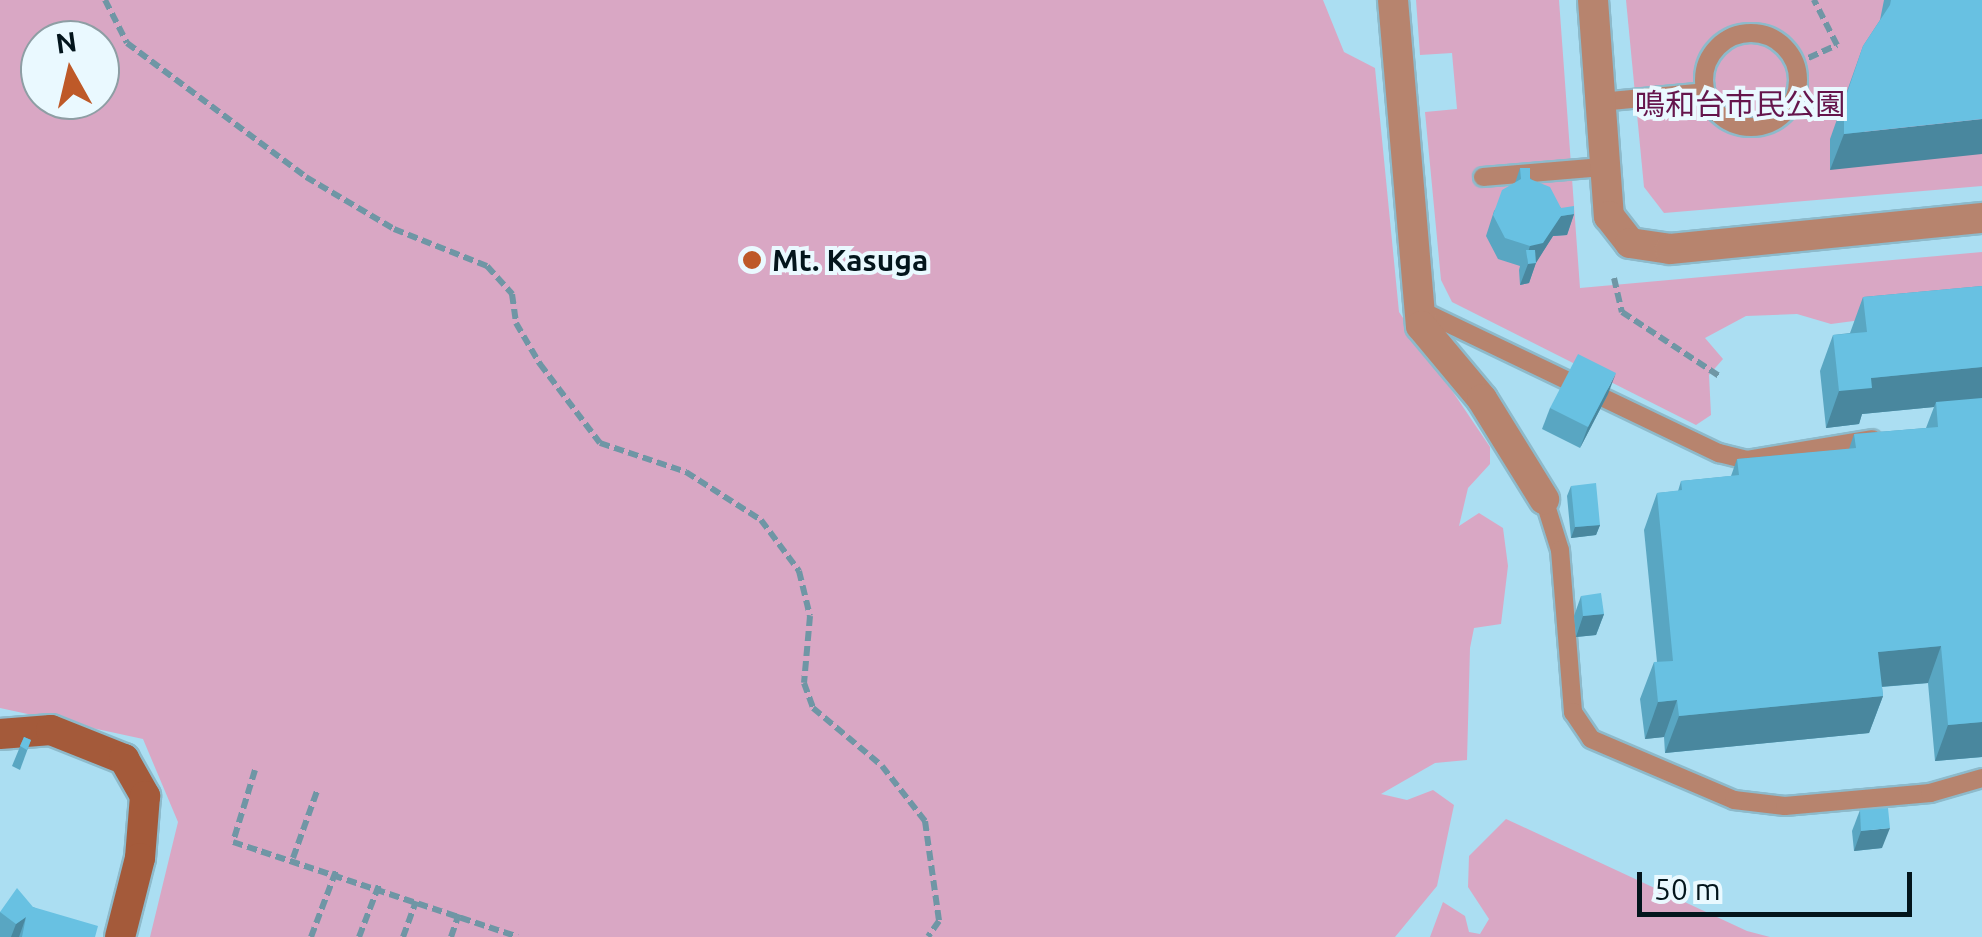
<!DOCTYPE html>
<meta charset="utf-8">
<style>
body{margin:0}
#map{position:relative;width:1982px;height:937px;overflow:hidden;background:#abdef2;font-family:Ubuntu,"Noto Sans JP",sans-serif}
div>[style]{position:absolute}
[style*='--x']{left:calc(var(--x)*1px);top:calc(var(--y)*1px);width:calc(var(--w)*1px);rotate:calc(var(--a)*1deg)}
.green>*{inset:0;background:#d9a7c4}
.path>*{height:6px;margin-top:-3px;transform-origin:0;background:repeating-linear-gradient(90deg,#6f96a5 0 10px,transparent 0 15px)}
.roads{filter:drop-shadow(2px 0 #8dbacb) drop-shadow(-2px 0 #8dbacb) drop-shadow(0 2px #8dbacb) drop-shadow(0 -2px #8dbacb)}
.lane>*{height:18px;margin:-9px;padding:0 9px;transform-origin:9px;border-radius:9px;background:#b7846e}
.lane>.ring{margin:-9px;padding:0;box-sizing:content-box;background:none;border:18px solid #b7846e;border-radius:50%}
.street>*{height:30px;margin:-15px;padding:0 15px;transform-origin:15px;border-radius:15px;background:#b7846e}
.secondary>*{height:30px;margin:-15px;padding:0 15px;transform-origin:15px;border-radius:15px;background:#a45a3a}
.wall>*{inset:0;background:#59a6c2}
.shaded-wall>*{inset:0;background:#49879e}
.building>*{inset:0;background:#68c1e2}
.dots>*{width:28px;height:28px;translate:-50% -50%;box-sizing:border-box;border:5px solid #eaf9ff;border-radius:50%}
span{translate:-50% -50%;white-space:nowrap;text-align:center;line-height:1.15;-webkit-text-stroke:8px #eaf9ff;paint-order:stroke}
.park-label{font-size:30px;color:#65154c}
.poi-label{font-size:30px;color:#03151c;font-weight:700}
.left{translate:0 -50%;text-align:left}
.north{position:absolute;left:20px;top:20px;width:100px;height:100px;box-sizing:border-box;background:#eaf9ff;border:2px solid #8e9ea4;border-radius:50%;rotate:352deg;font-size:28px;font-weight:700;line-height:40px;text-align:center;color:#03151c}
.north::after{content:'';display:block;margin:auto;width:35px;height:45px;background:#be5928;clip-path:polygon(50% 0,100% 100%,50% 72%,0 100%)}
.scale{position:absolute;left:1637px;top:872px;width:275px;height:45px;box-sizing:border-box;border:5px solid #03151c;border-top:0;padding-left:12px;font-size:30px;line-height:35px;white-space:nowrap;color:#03151c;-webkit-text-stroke:8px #eaf9ff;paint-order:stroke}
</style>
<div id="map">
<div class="green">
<i style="clip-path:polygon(evenodd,0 0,1323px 0,1344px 52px,1375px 68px,1399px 312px,1490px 447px,1490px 464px,1468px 488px,1459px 526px,1479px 513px,1503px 528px,1508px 566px,1501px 624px,1474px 628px,1470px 648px,1467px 760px,1435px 763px,1381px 794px,1407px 800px,1433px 790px,1454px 805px,1437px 886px,1395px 937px,150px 937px,178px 822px,143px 739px,0 708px,0 0,40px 40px,100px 40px,100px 100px,40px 100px,40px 40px)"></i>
<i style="clip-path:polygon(1416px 0,1559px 0,1580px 288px,1982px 252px,1982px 304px,1831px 324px,1797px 314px,1746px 316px,1705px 338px,1723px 359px,1709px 375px,1711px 415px,1696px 425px,1452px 302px,1441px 280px,1425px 112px,1457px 109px,1452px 53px,1420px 55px)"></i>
<i style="clip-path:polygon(1626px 0,1982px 0,1982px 186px,1664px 213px,1644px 187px)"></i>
<i style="clip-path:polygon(1506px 819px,1747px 931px,1770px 937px,1430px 937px,1443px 902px,1465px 916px,1469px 932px,1480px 934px,1489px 919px,1468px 887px,1469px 856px)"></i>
</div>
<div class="path">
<i style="--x:105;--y:0;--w:48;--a:62.9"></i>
<i style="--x:127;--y:43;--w:224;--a:36.8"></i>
<i style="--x:306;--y:177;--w:102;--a:30.6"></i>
<i style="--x:394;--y:229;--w:100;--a:21.7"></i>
<i style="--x:487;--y:266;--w:38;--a:48"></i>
<i style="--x:512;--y:294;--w:29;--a:82"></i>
<i style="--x:516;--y:323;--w:48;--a:59.7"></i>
<i style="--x:540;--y:364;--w:99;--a:52.8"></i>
<i style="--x:600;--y:443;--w:91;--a:18.6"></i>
<i style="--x:686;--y:472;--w:89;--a:32.6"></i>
<i style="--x:761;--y:520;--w:64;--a:53.3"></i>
<i style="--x:799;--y:571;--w:46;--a:76.3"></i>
<i style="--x:810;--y:616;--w:67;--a:95.1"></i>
<i style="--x:804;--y:683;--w:27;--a:70"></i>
<i style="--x:813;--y:708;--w:90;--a:40"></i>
<i style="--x:882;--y:766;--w:70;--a:52"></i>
<i style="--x:925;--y:821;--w:101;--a:82"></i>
<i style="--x:939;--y:921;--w:19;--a:125"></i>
<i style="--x:1795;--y:64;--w:46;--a:-24.3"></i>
<i style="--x:1837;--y:45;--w:51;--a:-117.1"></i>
<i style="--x:1614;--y:278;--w:35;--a:77"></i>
<i style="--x:1622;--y:312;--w:116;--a:33.4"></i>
<i style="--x:255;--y:770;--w:75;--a:107"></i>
<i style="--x:233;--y:842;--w:300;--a:18.4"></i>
<i style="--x:293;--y:858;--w:71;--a:-70.3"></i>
<i style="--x:311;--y:937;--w:71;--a:-69.3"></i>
<i style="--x:359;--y:937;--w:56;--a:-69"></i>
<i style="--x:403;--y:937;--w:38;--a:-70"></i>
<i style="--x:451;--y:937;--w:24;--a:-71"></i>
</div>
<div class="roads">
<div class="lane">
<i class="ring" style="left:1704px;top:33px;width:76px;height:76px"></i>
<i style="--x:1600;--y:102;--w:105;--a:-5.4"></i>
<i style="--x:1483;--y:177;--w:120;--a:-4.8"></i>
<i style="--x:1418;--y:309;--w:334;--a:25.6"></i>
<i style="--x:1719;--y:453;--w:29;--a:14"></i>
<i style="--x:1747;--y:460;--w:127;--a:-9.5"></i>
<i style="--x:1544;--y:499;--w:53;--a:72.6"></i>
<i style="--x:1560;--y:550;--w:163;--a:85.4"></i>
<i style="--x:1573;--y:712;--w:32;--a:56"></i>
<i style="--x:1591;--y:739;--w:155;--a:23.1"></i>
<i style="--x:1734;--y:800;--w:51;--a:6.7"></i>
<i style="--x:1785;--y:806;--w:146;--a:-5.1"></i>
<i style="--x:1930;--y:793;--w:54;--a:-16.1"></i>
</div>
<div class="street">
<i style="--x:1393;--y:0;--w:327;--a:85.1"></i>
<i style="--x:1421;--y:326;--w:95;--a:50.1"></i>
<i style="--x:1482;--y:399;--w:118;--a:58.2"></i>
<i style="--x:1593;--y:0;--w:217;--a:85.8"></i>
<i style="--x:1609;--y:216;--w:34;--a:52"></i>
<i style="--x:1630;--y:243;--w:40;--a:8.5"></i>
<i style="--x:1670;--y:249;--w:314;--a:-5.7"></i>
</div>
<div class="secondary">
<i style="--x:0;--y:734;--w:51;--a:-4.5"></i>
<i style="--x:51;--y:730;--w:79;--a:21.7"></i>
<i style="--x:124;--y:759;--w:43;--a:60.4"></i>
<i style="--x:145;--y:796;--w:62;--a:94.6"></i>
<i style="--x:140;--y:858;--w:81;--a:104.2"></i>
</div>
</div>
<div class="wall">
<i style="clip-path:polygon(1884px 0,1982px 0,1830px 170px,1830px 139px,1863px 46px,1880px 20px)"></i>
<i style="clip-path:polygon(1520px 168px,1561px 208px,1574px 214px,1567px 235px,1553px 236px,1536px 262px,1529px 283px,1520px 285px,1519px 270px,1520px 266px,1498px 259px,1486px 236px,1494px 211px,1515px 183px)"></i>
<i style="clip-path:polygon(1982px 286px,1982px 757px,1935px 761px,1928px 683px,1882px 687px,1883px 696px,1869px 733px,1665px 753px,1664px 737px,1645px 739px,1640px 699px,1654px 662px,1657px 662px,1644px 530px,1657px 493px,1678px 491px,1681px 481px,1731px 476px,1737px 459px,1849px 449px,1854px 434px,1926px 428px,1934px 407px,1862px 414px,1859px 424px,1826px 428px,1820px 371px,1833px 335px,1850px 333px,1863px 297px)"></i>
<i style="clip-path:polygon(1608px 394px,1580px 448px,1542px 429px,1550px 408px)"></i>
<i style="clip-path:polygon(1571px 486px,1600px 525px,1596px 535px,1571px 538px,1567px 496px)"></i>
<i style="clip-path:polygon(1581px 596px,1604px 614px,1596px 635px,1576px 637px,1574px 616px)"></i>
<i style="clip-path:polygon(24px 737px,31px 740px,20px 770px,12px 766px)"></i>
<i style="clip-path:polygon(1860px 810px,1882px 848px,1854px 851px,1852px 831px)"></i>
<i style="clip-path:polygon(33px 907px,95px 937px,0 937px,0 912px)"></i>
</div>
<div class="shaded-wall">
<i style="clip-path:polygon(1982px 119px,1982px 154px,1830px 170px,1844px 134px)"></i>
<i style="clip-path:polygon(1574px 214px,1567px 235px,1553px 236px,1536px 263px,1529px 283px,1520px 285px,1528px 264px,1527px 255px,1530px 246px,1561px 216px)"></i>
<i style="clip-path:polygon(1982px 367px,1982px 403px,1936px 402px,1934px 407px,1862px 414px,1859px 424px,1826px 428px,1839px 391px,1871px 378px)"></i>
<i style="clip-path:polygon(1616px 373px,1608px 394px,1580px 448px,1588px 427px)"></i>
<i style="clip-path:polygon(1600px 525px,1596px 535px,1571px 538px,1575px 527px)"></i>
<i style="clip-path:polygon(1604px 614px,1596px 635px,1576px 637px,1583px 616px)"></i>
<i style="clip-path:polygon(1941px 646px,1928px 683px,1865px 688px,1878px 652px)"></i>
<i style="clip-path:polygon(1883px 696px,1869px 733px,1665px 753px,1679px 716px)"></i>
<i style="clip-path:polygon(1677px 700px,1664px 737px,1645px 739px,1658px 702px)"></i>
<i style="clip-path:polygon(1982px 722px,1982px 757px,1935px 761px,1948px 725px)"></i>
<i style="clip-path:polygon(1890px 828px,1882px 848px,1854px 851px,1861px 831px)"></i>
<i style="clip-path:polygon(26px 917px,19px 937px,11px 937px,16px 924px)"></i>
</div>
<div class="building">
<i style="clip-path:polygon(1891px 0,1982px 0,1982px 119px,1844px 134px,1844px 102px,1863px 46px,1890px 5px)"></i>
<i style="clip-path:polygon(1520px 168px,1530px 168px,1530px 179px,1550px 187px,1561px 208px,1574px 206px,1574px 214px,1561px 216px,1543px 243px,1530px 246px,1505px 238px,1493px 215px,1502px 190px,1521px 179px)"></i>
<i style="clip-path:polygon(1526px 250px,1535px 250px,1536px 263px,1528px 264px)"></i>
<i style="clip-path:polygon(1982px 286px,1982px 367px,1871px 378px,1872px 388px,1839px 391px,1833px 335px,1867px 332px,1863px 297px)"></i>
<i style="clip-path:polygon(1578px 354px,1616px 373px,1588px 427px,1550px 408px)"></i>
<i style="clip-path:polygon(1982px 398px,1982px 722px,1948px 725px,1941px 646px,1878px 652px,1883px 696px,1679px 716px,1677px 700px,1658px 702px,1654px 662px,1673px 661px,1657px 493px,1682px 490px,1681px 481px,1739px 475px,1737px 459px,1856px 448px,1854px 434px,1938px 427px,1936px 402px)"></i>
<i style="clip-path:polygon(1596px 483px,1600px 525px,1575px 527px,1571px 486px)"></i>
<i style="clip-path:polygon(1601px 593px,1604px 614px,1583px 616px,1581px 596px)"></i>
<i style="clip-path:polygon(24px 737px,31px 740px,27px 750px,20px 746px)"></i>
<i style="clip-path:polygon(1888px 808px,1890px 828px,1861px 831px,1860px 810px)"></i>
<i style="clip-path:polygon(17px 888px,33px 907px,98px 926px,95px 937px,22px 937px,26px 917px,16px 924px,0 912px)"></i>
</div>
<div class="dots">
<i style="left:752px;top:260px;background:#be5928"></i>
</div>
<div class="park-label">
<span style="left:1740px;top:104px">鳴和台市民公園</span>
</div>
<div class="poi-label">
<span class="left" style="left:772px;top:260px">Mt. Kasuga</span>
</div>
<div class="north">N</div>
<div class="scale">50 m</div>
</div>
